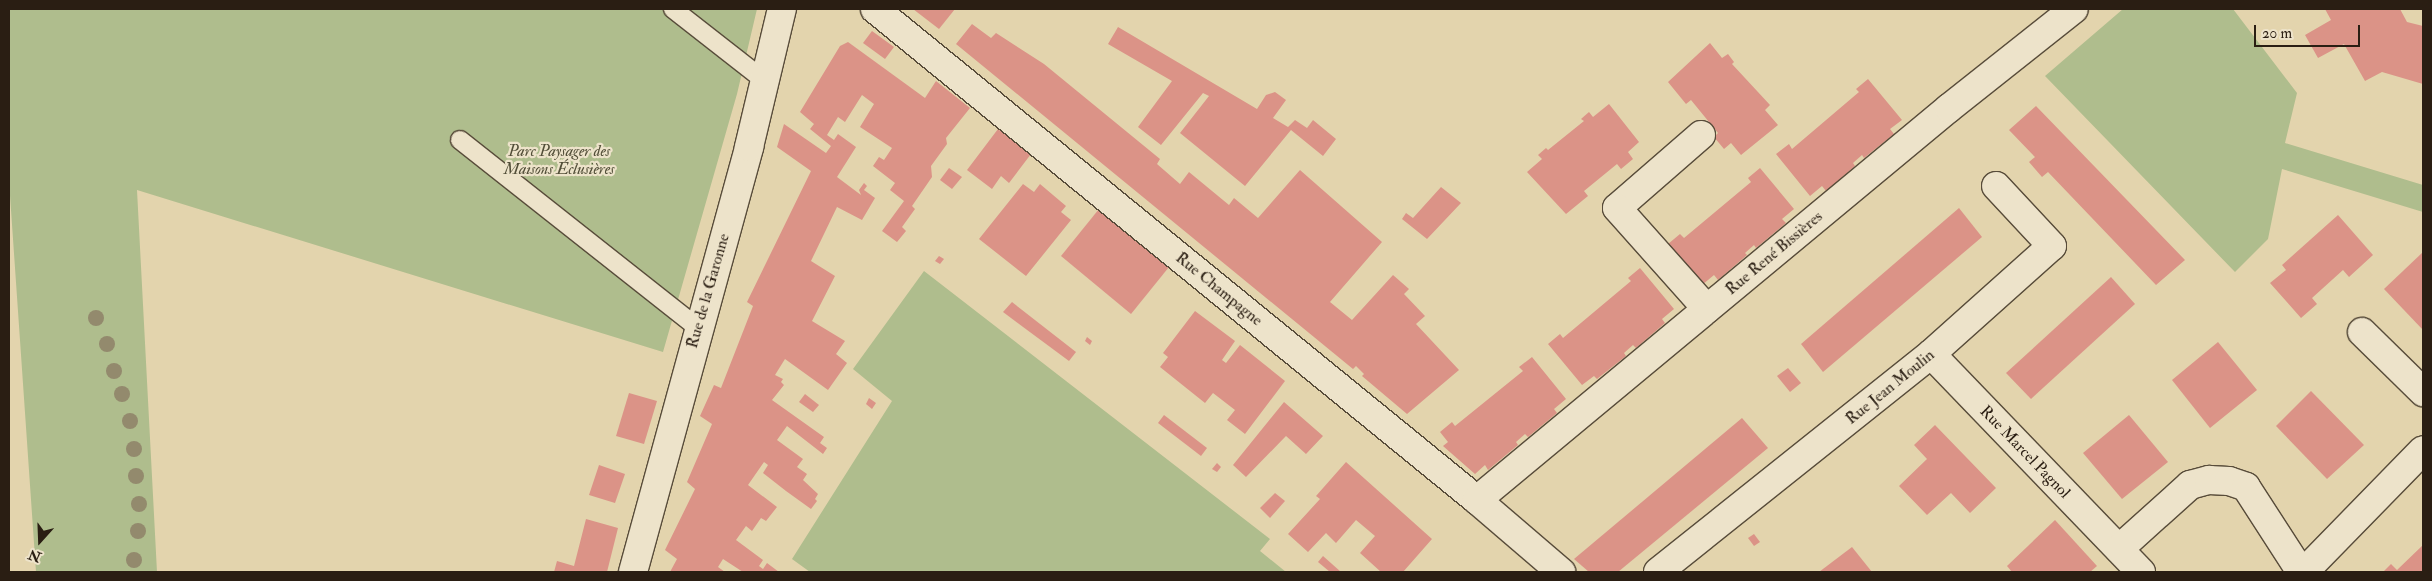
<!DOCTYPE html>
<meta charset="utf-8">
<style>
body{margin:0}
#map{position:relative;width:2432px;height:581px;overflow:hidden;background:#e3d4ad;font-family:"IM FELL Double Pica",serif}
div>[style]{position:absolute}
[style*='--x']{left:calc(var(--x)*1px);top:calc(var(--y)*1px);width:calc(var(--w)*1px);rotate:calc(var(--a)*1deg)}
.green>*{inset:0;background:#afbd8d}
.building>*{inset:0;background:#db9387}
.roads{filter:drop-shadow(1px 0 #584c3a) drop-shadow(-1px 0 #584c3a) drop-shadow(0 1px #584c3a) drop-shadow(0 -1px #584c3a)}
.service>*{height:18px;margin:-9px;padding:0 9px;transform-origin:9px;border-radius:9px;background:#ede3ca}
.minor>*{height:28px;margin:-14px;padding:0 14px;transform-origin:14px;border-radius:14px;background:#ede3ca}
.trees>*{width:16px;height:16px;margin:-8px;border-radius:50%;background:#938a6d}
span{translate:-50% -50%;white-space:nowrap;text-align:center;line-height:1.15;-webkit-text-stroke:4.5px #ede3ca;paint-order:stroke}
.park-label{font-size:16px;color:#524e38;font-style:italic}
.street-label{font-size:16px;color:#2a1e13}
.frame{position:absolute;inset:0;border:10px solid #2a1e13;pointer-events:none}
.north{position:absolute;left:15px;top:516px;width:50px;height:50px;-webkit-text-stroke:4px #ede3ca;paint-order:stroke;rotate:200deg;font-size:14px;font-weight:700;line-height:20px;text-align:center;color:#2a1e13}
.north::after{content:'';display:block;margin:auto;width:18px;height:22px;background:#2a1e13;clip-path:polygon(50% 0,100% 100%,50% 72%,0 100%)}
.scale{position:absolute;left:2254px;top:25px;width:106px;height:22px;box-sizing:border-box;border:2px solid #2a1e13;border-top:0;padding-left:6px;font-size:15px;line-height:18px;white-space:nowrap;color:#2a1e13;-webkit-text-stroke:4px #ede3ca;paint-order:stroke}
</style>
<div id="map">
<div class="green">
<i style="clip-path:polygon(9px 9px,757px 9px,737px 94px,663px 352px,137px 190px,157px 572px,36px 572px,9px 181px)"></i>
<i style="clip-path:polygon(2123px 9px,2233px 9px,2297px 93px,2285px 143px,2423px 185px,2423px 212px,2282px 169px,2268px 239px,2235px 272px,2045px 76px)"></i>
<i style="clip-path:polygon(924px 271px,1270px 539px,1260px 551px,1286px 572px,810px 572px,792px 559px,892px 401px,853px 369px)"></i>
</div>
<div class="building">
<i style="clip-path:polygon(913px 9px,955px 9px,939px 29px)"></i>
<i style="clip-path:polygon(2325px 9px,2400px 9px,2407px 22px,2423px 26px,2423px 84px,2382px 72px,2365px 81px,2344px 44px,2318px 58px,2305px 35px,2331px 20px)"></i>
<i style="clip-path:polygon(972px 24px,991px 38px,996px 33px,1044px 64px,1160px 159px,1157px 164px,1180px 184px,1189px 172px,1229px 205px,1234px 198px,1258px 218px,1300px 170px,1382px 242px,1330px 302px,1352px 320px,1393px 275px,1409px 289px,1404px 294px,1425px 316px,1416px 324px,1459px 370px,1407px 414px,1362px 376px,1364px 374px,1356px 366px,1353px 369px,956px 44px)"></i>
<i style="clip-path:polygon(1118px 27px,1257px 109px,1266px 95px,1275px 92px,1286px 100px,1273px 118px,1288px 127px,1295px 120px,1307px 128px,1313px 120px,1336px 139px,1323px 156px,1291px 130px,1245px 186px,1180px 133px,1209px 96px,1203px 93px,1161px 145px,1138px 127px,1172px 81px,1108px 44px)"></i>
<i style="clip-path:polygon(872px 31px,894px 47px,885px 59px,863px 43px)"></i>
<i style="clip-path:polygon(848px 42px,925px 98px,936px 81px,970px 108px,946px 138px,947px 144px,931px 166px,932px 177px,912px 206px,915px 209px,902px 227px,906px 231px,897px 242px,882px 231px,904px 201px,890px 190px,895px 183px,873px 166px,879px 157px,884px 160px,892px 148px,860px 127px,874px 104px,862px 95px,845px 122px,838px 117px,827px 135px,834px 140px,838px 134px,856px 147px,837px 177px,861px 195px,859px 190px,864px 183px,867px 186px,864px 190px,875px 198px,862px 220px,837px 207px,811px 261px,835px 276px,812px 321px,845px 341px,836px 354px,847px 363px,828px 390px,785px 359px,775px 375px,783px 379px,781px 382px,784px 385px,772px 400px,824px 437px,820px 443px,827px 448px,823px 454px,787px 426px,777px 440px,803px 459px,797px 467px,807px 474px,803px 480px,818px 494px,815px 499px,817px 501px,811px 509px,786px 491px,763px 473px,768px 465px,764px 462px,748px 485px,777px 507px,766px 521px,761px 518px,752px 531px,746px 526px,736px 540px,763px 560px,759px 566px,763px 569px,767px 563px,779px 572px,743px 572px,723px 559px,718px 567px,725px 572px,670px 572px,677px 559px,665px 550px,695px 489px,687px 482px,712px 424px,700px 416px,714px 385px,721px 388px,753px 306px,747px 302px,811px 171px,777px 147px,784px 124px,826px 153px,831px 146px,810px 129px,814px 124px,800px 112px,840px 46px)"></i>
<i style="clip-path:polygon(1710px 43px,1722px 58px,1728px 54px,1734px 62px,1732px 64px,1770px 105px,1765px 110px,1778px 125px,1741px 155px,1731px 143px,1724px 149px,1714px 137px,1718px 133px,1691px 100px,1686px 104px,1668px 82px)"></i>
<i style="clip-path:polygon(1868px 79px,1902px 120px,1890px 129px,1894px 134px,1864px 158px,1862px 155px,1853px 163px,1855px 166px,1826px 191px,1822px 186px,1810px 196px,1776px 154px,1789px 144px,1792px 149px,1859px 92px,1856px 89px)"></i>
<i style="clip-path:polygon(1609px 104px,1639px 142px,1628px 152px,1633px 159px,1621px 169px,1617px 164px,1584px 191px,1588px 196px,1566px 214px,1527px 172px,1542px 159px,1538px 155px,1546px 148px,1548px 150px,1584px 121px,1581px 119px,1589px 112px,1593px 117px)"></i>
<i style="clip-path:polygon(2036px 106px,2185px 260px,2156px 285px,2048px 172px,2042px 177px,2029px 162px,2035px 157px,2009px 130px)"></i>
<i style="clip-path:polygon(998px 129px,1031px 154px,1009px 183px,1001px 176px,992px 189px,967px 170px)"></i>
<i style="clip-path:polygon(949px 168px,962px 177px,952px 189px,940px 180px)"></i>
<i style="clip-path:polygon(1760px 168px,1794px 209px,1782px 219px,1786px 223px,1756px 248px,1754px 245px,1745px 253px,1747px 255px,1718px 280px,1714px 275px,1702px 285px,1668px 244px,1680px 234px,1684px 238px,1751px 182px,1748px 178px)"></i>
<i style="clip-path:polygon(1023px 184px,1034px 192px,1040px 184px,1066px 206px,1061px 212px,1071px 220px,1026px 276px,979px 239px)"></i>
<i style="clip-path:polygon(1441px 187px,1461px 203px,1427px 239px,1402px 219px,1406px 213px,1413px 218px)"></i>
<i style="clip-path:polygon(1959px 208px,1982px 237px,1823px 372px,1801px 344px)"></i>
<i style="clip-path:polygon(1099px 209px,1169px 267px,1131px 314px,1061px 256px)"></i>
<i style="clip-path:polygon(2338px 215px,2373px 255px,2349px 277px,2343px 270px,2312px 298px,2317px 304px,2301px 318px,2270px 283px,2286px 270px,2282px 265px)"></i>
<i style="clip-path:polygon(2423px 252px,2423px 330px,2384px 289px)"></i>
<i style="clip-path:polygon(939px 256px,944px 259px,940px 264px,935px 261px)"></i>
<i style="clip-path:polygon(1640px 268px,1674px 309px,1662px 319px,1665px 323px,1636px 348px,1633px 345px,1624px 353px,1626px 356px,1597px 379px,1594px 376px,1582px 385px,1548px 344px,1560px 334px,1563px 338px,1631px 281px,1628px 278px)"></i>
<i style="clip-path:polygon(2111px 277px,2135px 304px,2031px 399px,2006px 373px)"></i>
<i style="clip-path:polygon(1012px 302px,1076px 352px,1069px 361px,1003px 312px)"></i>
<i style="clip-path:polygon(1195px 311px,1235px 341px,1222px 360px,1226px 363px,1240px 345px,1285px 381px,1245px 434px,1227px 420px,1235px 410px,1213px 393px,1205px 403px,1160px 367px,1168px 357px,1163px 353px)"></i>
<i style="clip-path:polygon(1087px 337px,1092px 341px,1090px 345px,1085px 341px)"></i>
<i style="clip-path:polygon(2218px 342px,2257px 390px,2210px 428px,2172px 380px)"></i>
<i style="clip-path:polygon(1532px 357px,1566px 399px,1554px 409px,1557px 413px,1528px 437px,1525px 434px,1516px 442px,1518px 445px,1488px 470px,1485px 465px,1475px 474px,1443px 446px,1448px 442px,1440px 432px,1452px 422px,1455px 426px,1523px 371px,1519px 367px)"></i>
<i style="clip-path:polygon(1788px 368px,1801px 383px,1790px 392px,1777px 376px)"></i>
<i style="clip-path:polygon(2311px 391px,2364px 445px,2327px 479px,2276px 426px)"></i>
<i style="clip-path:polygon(629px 393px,657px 401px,644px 444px,616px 436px)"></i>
<i style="clip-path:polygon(805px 394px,819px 405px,813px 412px,799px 402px)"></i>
<i style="clip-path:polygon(869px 398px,876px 403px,872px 409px,866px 404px)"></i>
<i style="clip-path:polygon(1284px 402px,1323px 436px,1306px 454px,1286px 436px,1246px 477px,1233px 465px)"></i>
<i style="clip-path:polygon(1164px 415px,1207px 448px,1201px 456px,1158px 423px)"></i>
<i style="clip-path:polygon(2129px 415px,2168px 462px,2122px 499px,2083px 453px)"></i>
<i style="clip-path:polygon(1742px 418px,1768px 448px,1618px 572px,1589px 572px,1574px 559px)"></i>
<i style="clip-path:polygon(1935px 425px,1996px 488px,1970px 513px,1951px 493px,1927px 515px,1899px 486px,1927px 459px,1914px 445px)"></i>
<i style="clip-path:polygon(1346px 462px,1432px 539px,1403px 572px,1381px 572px,1360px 553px,1375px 536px,1356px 520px,1336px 543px,1326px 533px,1308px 552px,1288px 534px,1320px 499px,1316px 496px)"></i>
<i style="clip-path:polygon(1217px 463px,1221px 467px,1217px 472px,1212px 469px)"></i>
<i style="clip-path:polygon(599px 465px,625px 474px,615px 503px,589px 495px)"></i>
<i style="clip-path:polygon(1275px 493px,1285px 501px,1270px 518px,1260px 508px)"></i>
<i style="clip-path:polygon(586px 519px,618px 528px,607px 572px,554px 572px,557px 561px,574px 566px)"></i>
<i style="clip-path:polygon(2055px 520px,2097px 566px,2090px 572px,2012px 572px,2007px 566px)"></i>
<i style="clip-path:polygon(1754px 534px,1760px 542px,1754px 546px,1748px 538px)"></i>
<i style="clip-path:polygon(2423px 545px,2423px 572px,2383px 572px,2391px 564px,2397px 570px)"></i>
<i style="clip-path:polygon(1852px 547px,1872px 572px,1819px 572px)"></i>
<i style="clip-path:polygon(1323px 556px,1341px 572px,1330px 572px,1318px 562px)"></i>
</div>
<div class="roads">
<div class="service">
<i style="--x:673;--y:9;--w:117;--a:38"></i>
<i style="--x:460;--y:140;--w:303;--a:38.3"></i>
</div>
<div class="minor">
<i style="--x:875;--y:9;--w:777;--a:39.2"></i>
<i style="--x:1477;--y:500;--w:111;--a:40.6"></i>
<i style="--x:1701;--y:135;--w:111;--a:139"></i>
<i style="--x:1617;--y:208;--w:135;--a:48.3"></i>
<i style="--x:2362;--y:332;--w:86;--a:44.5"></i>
<i style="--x:1931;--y:354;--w:303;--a:46.1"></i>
<i style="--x:1477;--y:500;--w:614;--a:-39.71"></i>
<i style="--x:1949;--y:108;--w:159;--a:-38.4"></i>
<i style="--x:2119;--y:549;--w:96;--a:-42"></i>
<i style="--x:2190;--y:485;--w:20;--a:-15"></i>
<i style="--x:2209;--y:480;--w:20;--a:3"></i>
<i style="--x:2229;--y:481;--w:18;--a:19"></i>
<i style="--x:2246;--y:487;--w:101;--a:57.1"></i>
<i style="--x:633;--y:572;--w:441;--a:-74.7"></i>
<i style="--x:749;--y:147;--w:142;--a:-76.6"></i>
<i style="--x:1658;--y:572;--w:349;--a:-38.6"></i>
<i style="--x:1931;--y:354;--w:162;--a:-41.8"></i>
<i style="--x:2052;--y:246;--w:82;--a:-133"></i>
<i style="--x:2304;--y:572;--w:170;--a:-45.7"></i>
</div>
</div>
<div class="trees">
<i style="left:96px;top:318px"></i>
<i style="left:107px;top:344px"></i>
<i style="left:114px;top:371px"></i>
<i style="left:122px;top:394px"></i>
<i style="left:130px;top:421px"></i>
<i style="left:134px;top:449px"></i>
<i style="left:136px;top:476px"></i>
<i style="left:139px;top:504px"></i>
<i style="left:138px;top:531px"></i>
<i style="left:134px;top:560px"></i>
</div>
<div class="park-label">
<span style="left:559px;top:160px">Parc Paysager des<br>Maisons Éclusières</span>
</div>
<div class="street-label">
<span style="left:1774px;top:253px;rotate:-40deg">Rue René Bissières</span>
<span style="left:1219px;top:289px;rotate:39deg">Rue Champagne</span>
<span style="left:708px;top:291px;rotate:-74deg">Rue de la Garonne</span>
<span style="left:1890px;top:387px;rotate:-39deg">Rue Jean Moulin</span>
<span style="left:2025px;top:452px;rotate:46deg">Rue Marcel Pagnol</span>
</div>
<div class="frame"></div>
<div class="north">N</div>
<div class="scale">20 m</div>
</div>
